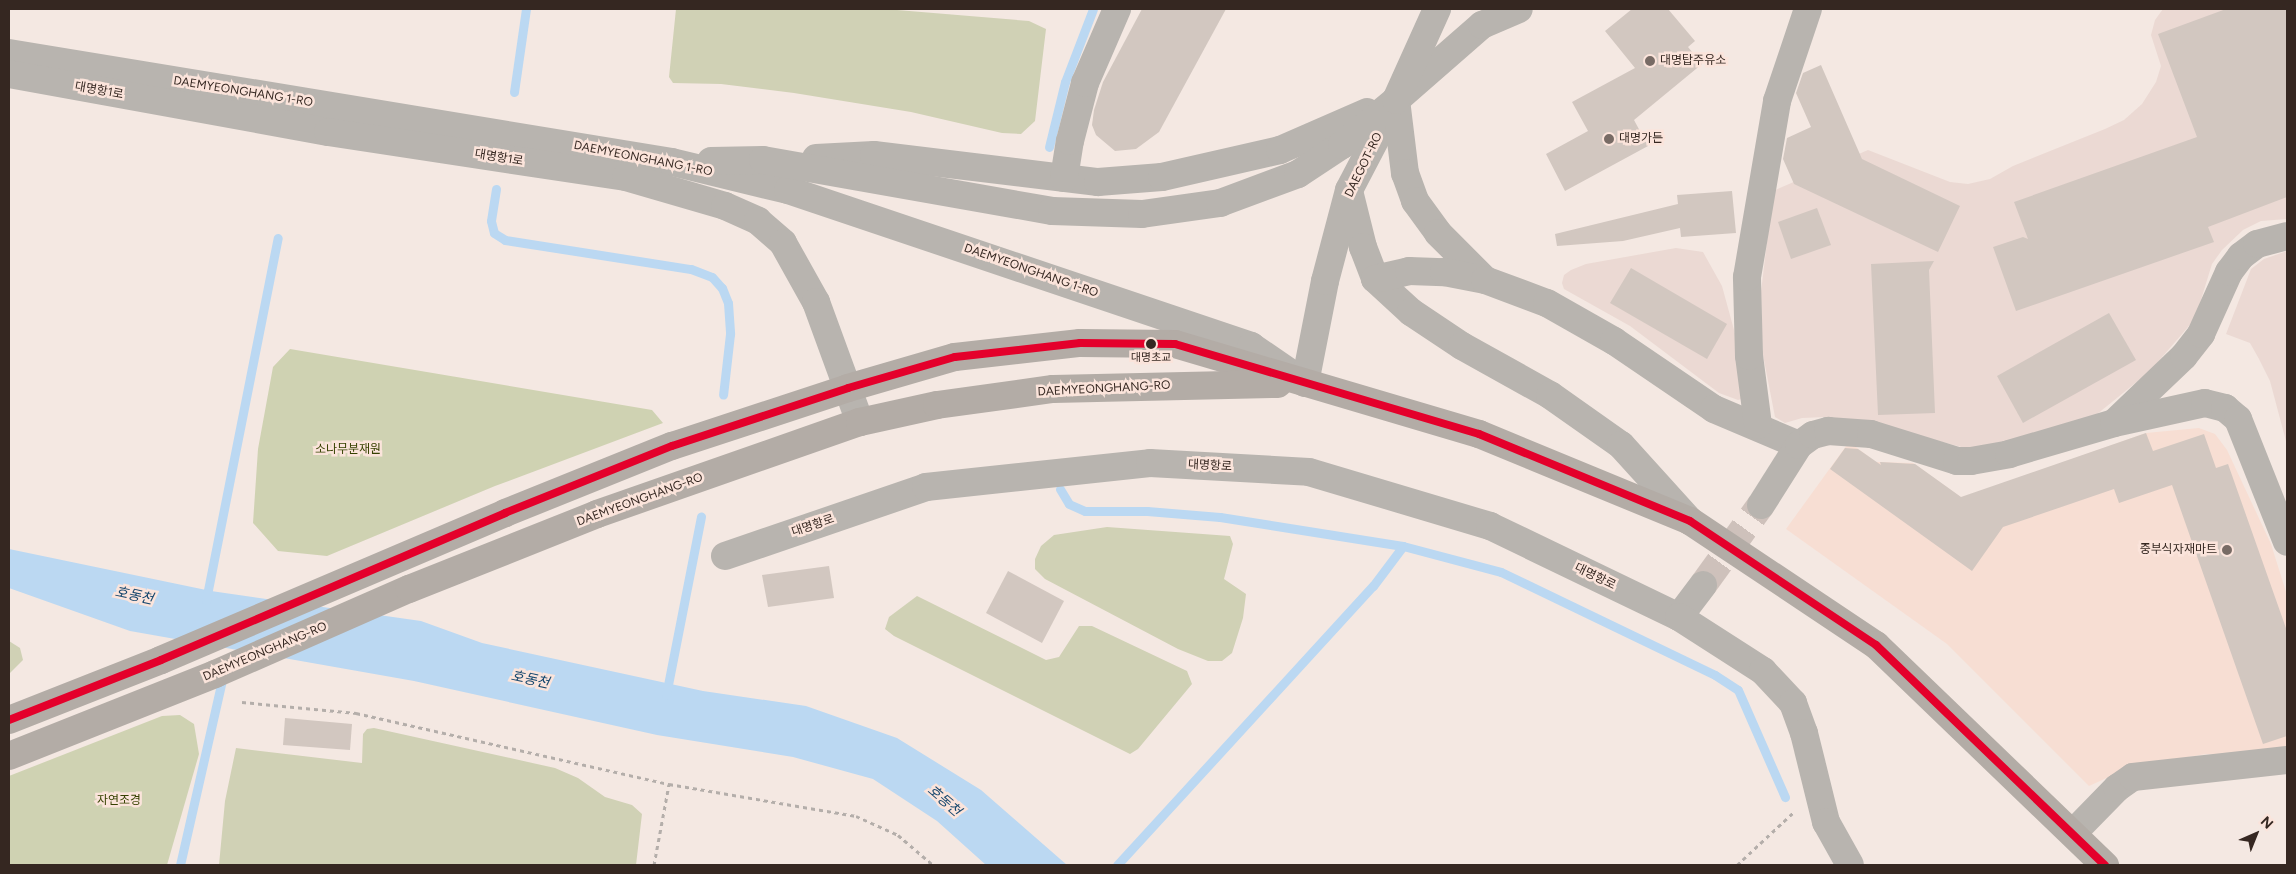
<!DOCTYPE html>
<meta charset="utf-8">
<style>
body{margin:0}
#map{position:relative;width:2296px;height:874px;overflow:hidden;background:#f4e8e2;font-family:Figtree,"Noto Sans KR",sans-serif}
div>[style]{position:absolute}
[style*='--x']{left:calc(var(--x)*1px);top:calc(var(--y)*1px);width:calc(var(--w)*1px);rotate:calc(var(--a)*1deg)}
.built>*{inset:0;background:#f7ded3}
.industrial>*{inset:0;background:#ebd9d3}
.green>*{inset:0;background:#d0d1b5}
.forest>*{inset:0;background:#cfd2b2}
.water>*{inset:0;background:#bbd8f2}
.stream>*{height:9px;margin:-4.5px;padding:0 4.5px;transform-origin:4.5px;border-radius:4.5px;background:#bbd8f2}
.building>*{inset:0;background:#d2c7c0}
.minor-tunnel>*{height:28px;margin-top:-14px;transform-origin:0;background:repeating-linear-gradient(90deg,#cec1bb 0 28px,transparent 0 42px)}
.path>*{height:3px;margin-top:-1.5px;transform-origin:0;background:repeating-linear-gradient(90deg,#b4aeaa 0 4px,transparent 0 8px)}
.minor>*{height:28px;margin:-14px;padding:0 14px;transform-origin:14px;border-radius:14px;background:#b8b4af}
.major>*{height:28px;margin:-14px;padding:0 14px;transform-origin:14px;border-radius:14px;background:#b3aca6}
.bus-1>*{height:8px;margin:-4px;padding:0 4px;transform-origin:4px;border-radius:4px;background:#e4002b}
.dots>*{width:14px;height:14px;translate:-50% -50%;box-sizing:border-box;border:2px solid #fbe4db;border-radius:50%}
span{translate:-50% -50%;white-space:nowrap;text-align:center;line-height:1.15;-webkit-text-stroke:5px #fbe4db;paint-order:stroke}
.bus-label{font-size:11px;color:#352721}
.poi-label{font-size:12px;color:#352721}
.left{translate:0 -50%;text-align:left}
.right{translate:-100% -50%;text-align:right}
.street-label{font-size:12px;color:#352721}
.park-label{font-size:12px;color:#364101}
.water-label{font-size:14px;color:#16476e;font-style:italic}
.frame{position:absolute;inset:0;border:10px solid #352721;pointer-events:none}
.north{position:absolute;left:2231px;top:809px;width:50px;height:50px;-webkit-text-stroke:4px #fbe4db;paint-order:stroke;rotate:44deg;font-size:14px;font-weight:700;line-height:20px;text-align:center;color:#352721}
.north::after{content:'';display:block;margin:auto;width:18px;height:22px;background:#352721;clip-path:polygon(50% 0,100% 100%,50% 72%,0 100%)}
</style>
<div id="map">
<div class="built">
<i style="clip-path:polygon(2199px 428px,2215px 434px,2227px 450px,2271px 544px,2287px 595px,2287px 747px,2256px 757px,2206px 754px,2171px 760px,2111px 776px,2089px 786px,1947px 644px,1786px 529px,1849px 442px,1876px 462px,1913px 463px,1962px 498px,2146px 433px)"></i>
</div>
<div class="industrial">
<i style="clip-path:polygon(2163px 9px,2287px 9px,2287px 219px,2261px 221px,2243px 230px,2222px 250px,2212px 264px,2195px 319px,2150px 371px,2096px 415px,2013px 444px,1969px 449px,1866px 422px,1826px 417px,1802px 418px,1785px 423px,1775px 417px,1762px 350px,1761px 292px,1773px 191px,1868px 150px,1950px 182px,1968px 184px,1990px 179px,2013px 166px,2105px 129px,2124px 120px,2142px 104px,2156px 82px,2161px 66px,2151px 35px,2155px 20px)"></i>
<i style="clip-path:polygon(1676px 248px,1703px 252px,1722px 286px,1737px 341px,1745px 398px,1738px 400px,1719px 393px,1630px 326px,1564px 289px,1562px 283px,1564px 275px,1571px 270px,1586px 264px)"></i>
<i style="clip-path:polygon(2287px 251px,2287px 445px,2270px 381px,2259px 359px,2250px 343px,2226px 334px,2251px 269px,2264px 259px)"></i>
</div>
<div class="green">
<i style="clip-path:polygon(676px 9px,885px 9px,1029px 21px,1046px 29px,1035px 121px,1021px 134px,1002px 133px,911px 112px,794px 93px,721px 84px,673px 83px,669px 77px)"></i>
<i style="clip-path:polygon(1107px 527px,1230px 536px,1233px 544px,1224px 579px,1246px 594px,1243px 618px,1232px 653px,1222px 661px,1208px 661px,1178px 649px,1045px 579px,1035px 569px,1035px 559px,1041px 546px,1054px 535px)"></i>
<i style="clip-path:polygon(917px 596px,1046px 660px,1059px 657px,1079px 626px,1092px 626px,1187px 671px,1192px 684px,1138px 749px,1130px 754px,894px 636px,885px 629px,889px 617px)"></i>
<i style="clip-path:polygon(9px 641px,20px 648px,23px 660px,9px 674px)"></i>
<i style="clip-path:polygon(374px 728px,555px 768px,578px 778px,605px 797px,632px 805px,642px 814px,636px 865px,219px 865px,225px 801px,236px 748px,362px 763px,363px 734px,367px 729px)"></i>
</div>
<div class="forest">
<i style="clip-path:polygon(290px 349px,652px 410px,663px 423px,495px 486px,327px 556px,278px 551px,253px 523px,258px 449px,273px 367px)"></i>
<i style="clip-path:polygon(180px 715px,194px 724px,199px 754px,167px 865px,9px 865px,9px 776px,162px 716px)"></i>
</div>
<div class="water">
<i style="clip-path:polygon(9px 549px,211px 591px,421px 621px,482px 643px,703px 691px,806px 706px,897px 738px,981px 790px,1067px 865px,986px 865px,937px 821px,873px 779px,793px 757px,657px 735px,414px 681px,130px 631px,9px 588px)"></i>
</div>
<div class="stream">
<i style="--x:514;--y:92;--w:84;--a:-81.8"></i>
<i style="--x:1049;--y:147;--w:67;--a:-76.2"></i>
<i style="--x:1065;--y:82;--w:78;--a:-69"></i>
<i style="--x:496;--y:189;--w:32;--a:99"></i>
<i style="--x:491;--y:221;--w:12;--a:76"></i>
<i style="--x:494;--y:233;--w:13;--a:32"></i>
<i style="--x:505;--y:240;--w:188;--a:8.9"></i>
<i style="--x:691;--y:269;--w:22;--a:21"></i>
<i style="--x:712;--y:277;--w:15;--a:48"></i>
<i style="--x:722;--y:288;--w:16;--a:68"></i>
<i style="--x:728;--y:303;--w:31;--a:86"></i>
<i style="--x:730;--y:334;--w:61;--a:96.5"></i>
<i style="--x:1060;--y:489;--w:17;--a:59"></i>
<i style="--x:1069;--y:504;--w:17;--a:24"></i>
<i style="--x:1085;--y:511;--w:62;--a:0"></i>
<i style="--x:1147;--y:511;--w:73;--a:4.7"></i>
<i style="--x:1220;--y:517;--w:185;--a:9"></i>
<i style="--x:206;--y:600;--w:369;--a:-78.8"></i>
<i style="--x:666;--y:695;--w:182;--a:-78.9"></i>
<i style="--x:180;--y:865;--w:195;--a:-77.2"></i>
<i style="--x:1117;--y:865;--w:379;--a:-47.5"></i>
<i style="--x:1373;--y:586;--w:50;--a:-53.1"></i>
<i style="--x:1403;--y:546;--w:101;--a:14.9"></i>
<i style="--x:1501;--y:572;--w:237;--a:25.7"></i>
<i style="--x:1715;--y:675;--w:27;--a:33"></i>
<i style="--x:1738;--y:690;--w:117;--a:66.3"></i>
</div>
<div class="building">
<i style="clip-path:polygon(1142px 9px,1226px 9px,1159px 132px,1136px 149px,1115px 151px,1096px 135px,1092px 125px,1094px 110px,1103px 82px)"></i>
<i style="clip-path:polygon(1632px 9px,1668px 9px,1695px 41px,1688px 47px,1702px 64px,1634px 120px,1648px 146px,1565px 191px,1546px 154px,1588px 131px,1572px 102px,1635px 68px,1605px 31px)"></i>
<i style="clip-path:polygon(2226px 9px,2287px 9px,2287px 197px,2208px 227px,2214px 242px,2016px 311px,1993px 247px,2023px 237px,2028px 239px,2014px 202px,2197px 137px,2158px 34px)"></i>
<i style="clip-path:polygon(1821px 65px,1862px 159px,1960px 206px,1938px 252px,1794px 184px,1783px 159px,1787px 138px,1811px 127px,1796px 93px,1803px 73px)"></i>
<i style="clip-path:polygon(1732px 191px,1736px 233px,1681px 237px,1680px 228px,1623px 241px,1557px 246px,1555px 234px,1678px 204px,1677px 195px)"></i>
<i style="clip-path:polygon(1817px 208px,1831px 245px,1791px 259px,1778px 222px)"></i>
<i style="clip-path:polygon(1934px 261px,1929px 270px,1935px 413px,1878px 415px,1871px 264px)"></i>
<i style="clip-path:polygon(1631px 268px,1727px 324px,1707px 359px,1610px 303px)"></i>
<i style="clip-path:polygon(2109px 313px,2136px 360px,2023px 423px,1997px 376px)"></i>
<i style="clip-path:polygon(2146px 433px,2153px 451px,2204px 434px,2216px 468px,2228px 464px,2287px 631px,2287px 736px,2263px 744px,2172px 485px,2119px 503px,2114px 489px,2003px 527px,1972px 571px,1830px 469px,1845px 448px,1858px 449px,1881px 465px,1880px 462px,1915px 464px,1961px 497px)"></i>
<i style="clip-path:polygon(829px 566px,834px 598px,768px 607px,762px 575px)"></i>
<i style="clip-path:polygon(1008px 571px,1064px 601px,1042px 643px,986px 613px)"></i>
<i style="clip-path:polygon(285px 718px,352px 724px,350px 750px,283px 745px)"></i>
</div>
<div class="minor-tunnel">
<i style="--x:1703;--y:585;--w:99;--a:-54.1"></i>
</div>
<div class="path">
<i style="--x:242;--y:702;--w:115;--a:5.5"></i>
<i style="--x:356;--y:713;--w:321;--a:12.8"></i>
<i style="--x:669;--y:784;--w:190;--a:9.7"></i>
<i style="--x:856;--y:816;--w:46;--a:24.3"></i>
<i style="--x:898;--y:835;--w:46;--a:40.6"></i>
<i style="--x:654;--y:865;--w:82;--a:-79.5"></i>
<i style="--x:1737;--y:865;--w:79;--a:-43"></i>
</div>
<div class="minor">
<i style="--x:9;--y:53;--w:672;--a:9.34"></i>
<i style="--x:672;--y:162;--w:119;--a:13.6"></i>
<i style="--x:788;--y:190;--w:489;--a:18.6"></i>
<i style="--x:1251;--y:346;--w:65;--a:34.4"></i>
<i style="--x:1305;--y:383;--w:104;--a:-78.9"></i>
<i style="--x:1325;--y:281;--w:94;--a:-75.2"></i>
<i style="--x:1349;--y:190;--w:102;--a:-62.4"></i>
<i style="--x:1396;--y:100;--w:114;--a:-41.1"></i>
<i style="--x:1482;--y:25;--w:40;--a:-23.4"></i>
<i style="--x:9;--y:74;--w:324;--a:10.3"></i>
<i style="--x:328;--y:132;--w:301;--a:8.6"></i>
<i style="--x:626;--y:177;--w:103;--a:16.3"></i>
<i style="--x:725;--y:206;--w:36;--a:24"></i>
<i style="--x:758;--y:221;--w:33;--a:41"></i>
<i style="--x:783;--y:243;--w:68;--a:60.8"></i>
<i style="--x:816;--y:302;--w:128;--a:69.9"></i>
<i style="--x:1396;--y:100;--w:74;--a:83"></i>
<i style="--x:1405;--y:173;--w:30;--a:70"></i>
<i style="--x:1415;--y:201;--w:39;--a:54"></i>
<i style="--x:1438;--y:233;--w:66;--a:45"></i>
<i style="--x:816;--y:158;--w:58;--a:-3"></i>
<i style="--x:874;--y:155;--w:226;--a:6.9"></i>
<i style="--x:1098;--y:182;--w:64;--a:-4.5"></i>
<i style="--x:1162;--y:177;--w:121;--a:-12.9"></i>
<i style="--x:1280;--y:150;--w:95;--a:-23.6"></i>
<i style="--x:711;--y:161;--w:52;--a:-1.1"></i>
<i style="--x:763;--y:160;--w:293;--a:10"></i>
<i style="--x:1052;--y:211;--w:90;--a:1.9"></i>
<i style="--x:1142;--y:214;--w:79;--a:-8"></i>
<i style="--x:1220;--y:203;--w:83;--a:-20.4"></i>
<i style="--x:1298;--y:174;--w:53;--a:-33.4"></i>
<i style="--x:1342;--y:145;--w:70;--a:-39.8"></i>
<i style="--x:1396;--y:100;--w:100;--a:-65.7"></i>
<i style="--x:1064;--y:178;--w:37;--a:-81"></i>
<i style="--x:1070;--y:141;--w:60;--a:-75.5"></i>
<i style="--x:1085;--y:83;--w:81;--a:-66.6"></i>
<i style="--x:1350;--y:195;--w:54;--a:76"></i>
<i style="--x:1363;--y:247;--w:34;--a:69"></i>
<i style="--x:1375;--y:279;--w:49;--a:42.5"></i>
<i style="--x:1411;--y:312;--w:61;--a:33.7"></i>
<i style="--x:1462;--y:346;--w:101;--a:29.1"></i>
<i style="--x:1550;--y:395;--w:87;--a:35.2"></i>
<i style="--x:1621;--y:445;--w:103;--a:47.8"></i>
<i style="--x:1375;--y:279;--w:35;--a:-13"></i>
<i style="--x:1409;--y:271;--w:35;--a:2"></i>
<i style="--x:1444;--y:272;--w:42;--a:11"></i>
<i style="--x:1485;--y:280;--w:66;--a:20.4"></i>
<i style="--x:1547;--y:303;--w:77;--a:29.6"></i>
<i style="--x:1614;--y:341;--w:121;--a:34.2"></i>
<i style="--x:1714;--y:409;--w:92;--a:23"></i>
<i style="--x:2115;--y:422;--w:95;--a:-43.7"></i>
<i style="--x:2184;--y:356;--w:28;--a:-52"></i>
<i style="--x:2201;--y:334;--w:68;--a:-65.7"></i>
<i style="--x:2229;--y:272;--w:20;--a:-53"></i>
<i style="--x:2241;--y:256;--w:20;--a:-37"></i>
<i style="--x:2257;--y:244;--w:31;--a:-15"></i>
<i style="--x:1758;--y:425;--w:70;--a:-97.4"></i>
<i style="--x:1749;--y:356;--w:79;--a:-91.5"></i>
<i style="--x:1747;--y:277;--w:179;--a:-80.3"></i>
<i style="--x:1777;--y:101;--w:97;--a:-71.4"></i>
<i style="--x:1761;--y:505;--w:71;--a:-57.7"></i>
<i style="--x:1799;--y:445;--w:17;--a:-36"></i>
<i style="--x:1813;--y:435;--w:16;--a:-15"></i>
<i style="--x:1828;--y:431;--w:43;--a:4"></i>
<i style="--x:1871;--y:434;--w:90;--a:17.4"></i>
<i style="--x:1957;--y:461;--w:14;--a:0"></i>
<i style="--x:1971;--y:461;--w:39;--a:-10"></i>
<i style="--x:2009;--y:454;--w:109;--a:-16.4"></i>
<i style="--x:2114;--y:423;--w:93;--a:-12.4"></i>
<i style="--x:2205;--y:403;--w:21;--a:14"></i>
<i style="--x:2225;--y:408;--w:17;--a:40"></i>
<i style="--x:2238;--y:419;--w:132;--a:68.3"></i>
<i style="--x:725;--y:556;--w:213;--a:-18.9"></i>
<i style="--x:926;--y:487;--w:225;--a:-6.1"></i>
<i style="--x:1150;--y:463;--w:159;--a:3.2"></i>
<i style="--x:1309;--y:472;--w:189;--a:16.6"></i>
<i style="--x:1490;--y:526;--w:210;--a:25.7"></i>
<i style="--x:1703;--y:585;--w:40;--a:127"></i>
<i style="--x:1679;--y:617;--w:100;--a:32.7"></i>
<i style="--x:1763;--y:671;--w:44;--a:46.8"></i>
<i style="--x:1793;--y:703;--w:32;--a:70"></i>
<i style="--x:1804;--y:733;--w:92;--a:76.1"></i>
<i style="--x:1826;--y:822;--w:49;--a:60.8"></i>
<i style="--x:2074;--y:832;--w:62;--a:-45.7"></i>
<i style="--x:2117;--y:788;--w:19;--a:-35"></i>
<i style="--x:2133;--y:777;--w:155;--a:-6.3"></i>
</div>
<div class="major">
<i style="--x:9;--y:720;--w:163;--a:-21.5"></i>
<i style="--x:161;--y:660;--w:374;--a:-23.1"></i>
<i style="--x:505;--y:513;--w:180;--a:-21.9"></i>
<i style="--x:672;--y:446;--w:185;--a:-18.2"></i>
<i style="--x:848;--y:388;--w:111;--a:-16.2"></i>
<i style="--x:955;--y:357;--w:126;--a:-6.4"></i>
<i style="--x:1080;--y:343;--w:95;--a:0.6"></i>
<i style="--x:1175;--y:344;--w:317;--a:16.5"></i>
<i style="--x:1479;--y:434;--w:228;--a:22.4"></i>
<i style="--x:1690;--y:521;--w:224;--a:33.7"></i>
<i style="--x:1876;--y:645;--w:318;--a:43.9"></i>
<i style="--x:9;--y:756;--w:222;--a:-21.7"></i>
<i style="--x:215;--y:674;--w:212;--a:-23.7"></i>
<i style="--x:409;--y:589;--w:202;--a:-21.7"></i>
<i style="--x:597;--y:514;--w:279;--a:-19.3"></i>
<i style="--x:860;--y:422;--w:79;--a:-12.4"></i>
<i style="--x:937;--y:405;--w:117;--a:-7.9"></i>
<i style="--x:1053;--y:389;--w:225;--a:-1.3"></i>
</div>
<div class="bus-1">
<i style="--x:9;--y:720;--w:163;--a:-21.5"></i>
<i style="--x:161;--y:660;--w:374;--a:-23.1"></i>
<i style="--x:505;--y:513;--w:180;--a:-21.9"></i>
<i style="--x:672;--y:446;--w:185;--a:-18.2"></i>
<i style="--x:848;--y:388;--w:111;--a:-16.2"></i>
<i style="--x:955;--y:357;--w:126;--a:-6.4"></i>
<i style="--x:1080;--y:343;--w:95;--a:0.6"></i>
<i style="--x:1175;--y:344;--w:317;--a:16.5"></i>
<i style="--x:1479;--y:434;--w:228;--a:22.4"></i>
<i style="--x:1690;--y:521;--w:224;--a:33.7"></i>
<i style="--x:1876;--y:645;--w:318;--a:43.9"></i>
</div>
<div class="dots">
<i style="left:1650px;top:61px;background:#786b65"></i>
<i style="left:1609px;top:139px;background:#786b65"></i>
<i style="left:1151px;top:344px;background:#352721"></i>
<i style="left:2227px;top:550px;background:#786b65"></i>
</div>
<div class="bus-label">
<span style="left:1151px;top:358px">대명초교</span>
</div>
<div class="poi-label">
<span class="left" style="left:1660px;top:61px">대명탑주유소</span>
<span class="left" style="left:1619px;top:139px">대명가든</span>
<span class="right" style="left:2217px;top:550px">중부식자재마트</span>
</div>
<div class="street-label">
<span style="left:99px;top:91px;rotate:10deg">대명항1로</span>
<span style="left:243px;top:92px;rotate:9deg">DAEMYEONGHANG 1-RO</span>
<span style="left:499px;top:158px;rotate:9deg">대명항1로</span>
<span style="left:643px;top:159px;rotate:11deg">DAEMYEONGHANG 1-RO</span>
<span style="left:1364px;top:165px;rotate:-64deg">DAEGOT-RO</span>
<span style="left:1031px;top:271px;rotate:19deg">DAEMYEONGHANG 1-RO</span>
<span style="left:1104px;top:389px;rotate:-3deg">DAEMYEONGHANG-RO</span>
<span style="left:1210px;top:466px;rotate:3deg">대명항로</span>
<span style="left:640px;top:500px;rotate:-20deg">DAEMYEONGHANG-RO</span>
<span style="left:813px;top:526px;rotate:-19deg">대명항로</span>
<span style="left:1595px;top:577px;rotate:26deg">대명항로</span>
<span style="left:265px;top:652px;rotate:-23deg">DAEMYEONGHANG-RO</span>
</div>
<div class="park-label">
<span style="left:348px;top:450px">소나무분재원</span>
<span style="left:119px;top:801px">자연조경</span>
</div>
<div class="water-label">
<span style="left:134px;top:596px;rotate:12deg">호동천</span>
<span style="left:530px;top:680px;rotate:12deg">호동천</span>
<span style="left:944px;top:801px;rotate:41deg">호동천</span>
</div>
<div class="frame"></div>
<div class="north">N</div>
</div>
